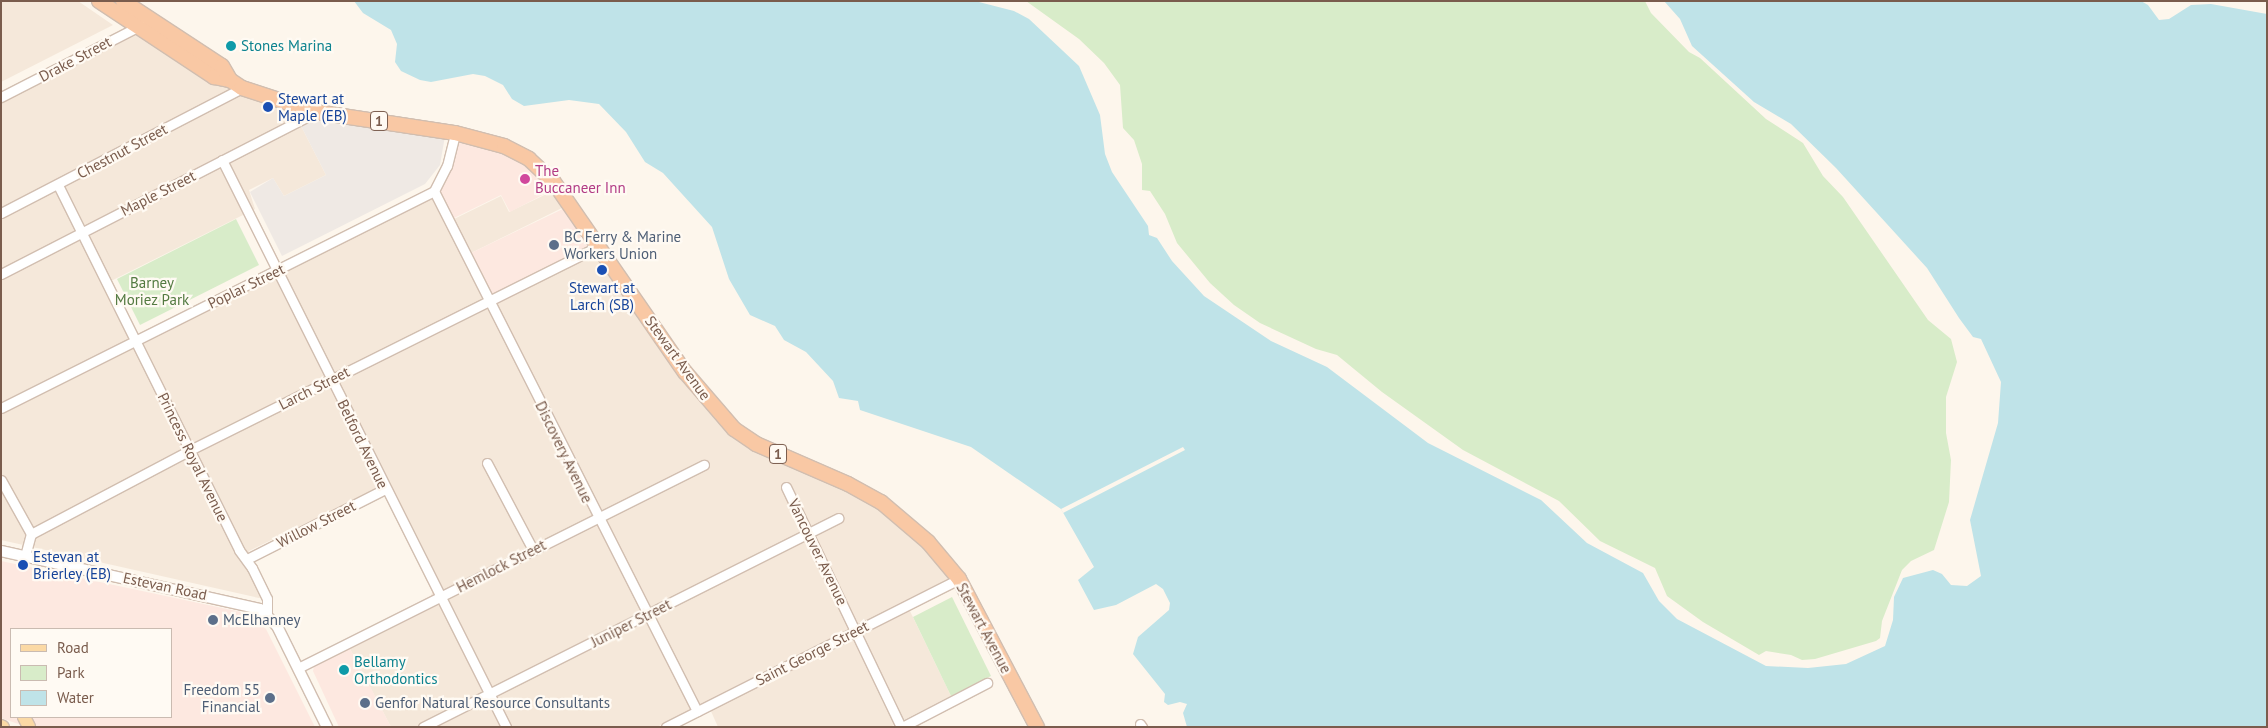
<!DOCTYPE html>
<style>
body{margin:0}
#map{position:relative;width:2268px;height:728px;overflow:hidden;background:#fdf6ec;font-family:"PT Sans",sans-serif}
div>[style]{position:absolute}
[style*='--x']{left:calc(var(--x)*1px);top:calc(var(--y)*1px);width:calc(var(--w)*1px);rotate:calc(var(--a)*1deg)}
.residential>*{inset:0;background:#f5e8da}
.commercial>*{inset:0;background:#fde8e0}
.industrial>*{inset:0;background:#efe9e4}
.green>*{inset:0;background:#d8ecc9}
.water>*{inset:0;background:#bfe3e8}
.pier>*{inset:0;background:#fdf6ec}
.roads{filter:drop-shadow(1px 0 #d1beb0) drop-shadow(-1px 0 #d1beb0) drop-shadow(0 1px #d1beb0) drop-shadow(0 -1px #d1beb0)}
.minor>*{height:9px;margin:-4.5px;padding:0 4.5px;transform-origin:4.5px;border-radius:4.5px;background:#fff}
.tertiary>*{height:10px;margin:-5px;padding:0 5px;transform-origin:5px;border-radius:5px;background:#fff}
.primary>*{height:12px;margin:-6px;padding:0 6px;transform-origin:6px;border-radius:6px;background:#fbd9a5}
.trunk>*{height:14px;margin:-7px;padding:0 7px;transform-origin:7px;border-radius:7px;background:#f9c8a4}
.dots>*{width:14px;height:14px;translate:-50% -50%;box-sizing:border-box;border:2px solid #fffaf3;border-radius:50%}
span{translate:-50% -50%;white-space:nowrap;text-align:center;line-height:1.15;-webkit-text-stroke:4.5px #fffaf3;paint-order:stroke}
.shield-label span{padding:1px 4px;background:#fffaf3;border:1px solid;border-radius:4px;-webkit-text-stroke-width:0}
.shield-label{font-size:14px;color:#7a5c4d;font-weight:700}
.culture-label{font-size:15px;color:#0d838f}
.left{translate:0 -50%;text-align:left}
.street-label{font-size:15px;color:#7a5c4d}
.transit-label{font-size:15px;color:#164399}
.hotel-label{font-size:15px;color:#b23c85}
.service-label{font-size:15px;color:#4e5e75}
.right{translate:-100% -50%;text-align:right}
.park-label{font-size:15px;color:#537a41}
.frame{position:absolute;inset:0;border:2px solid #7a5c4d;pointer-events:none}
.legend{position:absolute;left:10px;top:628px;width:162px;height:90px;box-sizing:border-box;background:#fffaf3;border:1px solid #cabbb1;margin:0;padding:6px 9px;list-style:none;font-size:15px;color:#7a5c4d}
.legend li{display:flex;align-items:center;gap:10px;height:25px}
.legend b{width:25px;border:1px solid #cabbb1}
</style>
<div id="map">
<div class="residential">
<i style="clip-path:polygon(1px 1px,78px 1px,113px 25px,1px 82px)"></i>
<i style="clip-path:polygon(136px 29px,213px 79px,315px 114px,299px 122px,326px 175px,284px 196px,273px 178px,249px 190px,255px 209px,105px 284px,132px 339px,1px 405px,1px 99px)"></i>
<i style="clip-path:polygon(557px 189px,568px 205px,467px 255px,450px 221px,501px 196px,509px 212px)"></i>
<i style="clip-path:polygon(433px 195px,488px 305px,600px 249px,733px 435px,861px 496px,909px 530px,952px 577px,657px 727px,391px 727px,349px 647px,426px 608px,436px 583px,391px 495px,370px 492px,249px 551px,246px 564px,263px 597px,259px 598px,1px 540px,1px 414px)"></i>
<i style="clip-path:polygon(908px 607px,951px 696px,890px 727px,718px 727px,710px 709px)"></i>
</div>
<div class="commercial">
<i style="clip-path:polygon(457px 135px,505px 148px,556px 188px,510px 212px,501px 195px,450px 220px,436px 191px)"></i>
<i style="clip-path:polygon(569px 206px,598px 246px,490px 299px,467px 255px)"></i>
<i style="clip-path:polygon(evenodd,1px 561px,241px 612px,255px 620px,266px 629px,315px 727px,27px 727px,1px 718px,1px 561px,11px 629px,171px 629px,171px 717px,11px 717px,11px 629px)"></i>
<i style="clip-path:polygon(349px 647px,362px 671px,391px 727px,339px 727px,313px 671px,314px 667px)"></i>
</div>
<div class="industrial">
<i style="clip-path:polygon(315px 114px,445px 136px,440px 165px,425px 184px,282px 256px,250px 192px,273px 178px,284px 196px,326px 175px,299px 122px)"></i>
</div>
<div class="green">
<i style="clip-path:polygon(1026px 1px,1645px 1px,1651px 13px,1689px 52px,1700px 58px,1766px 119px,1803px 143px,1823px 176px,1843px 197px,1928px 320px,1951px 339px,1957px 362px,1946px 397px,1946px 433px,1951px 460px,1949px 502px,1934px 550px,1911px 561px,1902px 570px,1882px 621px,1880px 638px,1876px 641px,1815px 659px,1802px 660px,1791px 655px,1766px 651px,1759px 655px,1703px 622px,1667px 596px,1655px 568px,1600px 541px,1559px 501px,1463px 450px,1382px 392px,1337px 355px,1316px 349px,1260px 323px,1234px 305px,1210px 283px,1177px 243px,1165px 214px,1150px 191px,1142px 190px,1142px 164px,1134px 140px,1123px 128px,1120px 85px,1104px 63px,1079px 39px)"></i>
<i style="clip-path:polygon(236px 219px,259px 265px,140px 325px,117px 279px)"></i>
<i style="clip-path:polygon(952px 597px,991px 676px,951px 696px,913px 617px)"></i>
</div>
<div class="water">
<i style="clip-path:polygon(354px 1px,975px 1px,1014px 11px,1029px 19px,1079px 66px,1100px 115px,1105px 154px,1112px 172px,1148px 226px,1149px 235px,1157px 238px,1172px 261px,1204px 296px,1271px 341px,1327px 367px,1428px 443px,1541px 500px,1587px 543px,1643px 573px,1659px 601px,1677px 619px,1766px 666px,1808px 668px,1846px 664px,1885px 646px,1893px 620px,1894px 597px,1903px 578px,1933px 570px,1942px 574px,1951px 585px,1967px 586px,1981px 576px,1970px 520px,1998px 423px,2001px 382px,1981px 339px,1973px 337px,1959px 318px,1927px 268px,1836px 168px,1791px 124px,1754px 102px,1692px 46px,1680px 19px,1664px 1px,2141px 1px,2148px 5px,2159px 20px,2169px 19px,2191px 5px,2211px 4px,2267px 14px,2267px 727px,1187px 727px,1183px 713px,1187px 704px,1180px 702px,1168px 705px,1164px 702px,1165px 694px,1133px 654px,1138px 637px,1169px 610px,1170px 603px,1163px 589px,1156px 584px,1116px 605px,1094px 610px,1078px 580px,1094px 567px,1061px 509px,971px 447px,860px 410px,858px 401px,839px 398px,833px 381px,806px 352px,784px 340px,775px 326px,750px 315px,729px 279px,712px 227px,663px 173px,645px 162px,626px 132px,599px 104px,569px 100px,524px 106px,512px 99px,503px 85px,485px 76px,473px 74px,431px 82px,420px 80px,401px 71px,395px 62px,397px 44px,391px 30px,363px 13px)"></i>
</div>
<div class="pier">
<i style="clip-path:polygon(1183px 447px,1185px 450px,1063px 513px,1061px 509px)"></i>
</div>
<div class="roads">
<div class="minor">
<i style="--x:1;--y:97;--w:157;--a:-27.2"></i>
<i style="--x:222;--y:160;--w:634;--a:63.39"></i>
<i style="--x:58;--y:185;--w:407;--a:63.6"></i>
<i style="--x:239;--y:550;--w:22;--a:54"></i>
<i style="--x:252;--y:568;--w:34;--a:64"></i>
<i style="--x:267;--y:599;--w:16;--a:90"></i>
<i style="--x:434;--y:191;--w:583;--a:63.17"></i>
<i style="--x:1;--y:213;--w:271;--a:-27.4"></i>
<i style="--x:1;--y:274;--w:354;--a:-27.2"></i>
<i style="--x:1;--y:408;--w:484;--a:-26.6"></i>
<i style="--x:434;--y:191;--w:28;--a:-63"></i>
<i style="--x:447;--y:166;--w:34;--a:-76"></i>
<i style="--x:487;--y:463;--w:98;--a:62.1"></i>
<i style="--x:1;--y:480;--w:62;--a:60.9"></i>
<i style="--x:786;--y:487;--w:266;--a:64.4"></i>
<i style="--x:31;--y:534;--w:180;--a:-27.8"></i>
<i style="--x:190;--y:450;--w:458;--a:-26.5"></i>
<i style="--x:25;--y:556;--w:23;--a:-75"></i>
<i style="--x:247;--y:559;--w:155;--a:-26.9"></i>
<i style="--x:298;--y:668;--w:454;--a:-26.6"></i>
<i style="--x:1140;--y:724;--w:4;--a:56"></i>
<i style="--x:423;--y:727;--w:465;--a:-26.7"></i>
<i style="--x:666;--y:727;--w:328;--a:-26.8"></i>
<i style="--x:902;--y:727;--w:96;--a:-27.4"></i>
</div>
<div class="tertiary">
<i style="--x:1;--y:551;--w:265;--a:12.6"></i>
<i style="--x:260;--y:609;--w:24;--a:45"></i>
<i style="--x:277;--y:626;--w:113;--a:63.7"></i>
</div>
<div class="primary">
<i style="--x:24;--y:717;--w:11;--a:63"></i>
<i style="--x:1;--y:726;--w:2;--a:27"></i>
</div>
<div class="trunk">
<i style="--x:99;--y:1;--w:138;--a:33.5"></i>
<i style="--x:214;--y:77;--w:16;--a:11"></i>
<i style="--x:230;--y:80;--w:14;--a:34"></i>
<i style="--x:242;--y:88;--w:78;--a:18"></i>
<i style="--x:316;--y:112;--w:141;--a:8.6"></i>
<i style="--x:455;--y:133;--w:51;--a:14.9"></i>
<i style="--x:504;--y:146;--w:28;--a:27"></i>
<i style="--x:529;--y:159;--w:33;--a:43"></i>
<i style="--x:553;--y:181;--w:232;--a:55.4"></i>
<i style="--x:685;--y:372;--w:75;--a:49.3"></i>
<i style="--x:734;--y:429;--w:27;--a:34"></i>
<i style="--x:756;--y:444;--w:100;--a:23.5"></i>
<i style="--x:848;--y:484;--w:38;--a:29"></i>
<i style="--x:881;--y:502;--w:62;--a:40.4"></i>
<i style="--x:928;--y:542;--w:48;--a:50"></i>
<i style="--x:959;--y:579;--w:167;--a:62.2"></i>
<i style="--x:123;--y:1;--w:118;--a:33.3"></i>
<i style="--x:222;--y:66;--w:16;--a:60"></i>
</div>
</div>
<div class="dots">
<i style="left:231px;top:46px;background:#0f9aa8"></i>
<i style="left:268px;top:107px;background:#1a4fb4"></i>
<i style="left:525px;top:179px;background:#d1479c"></i>
<i style="left:554px;top:245px;background:#5c6f8a"></i>
<i style="left:602px;top:270px;background:#1a4fb4"></i>
<i style="left:23px;top:565px;background:#1a4fb4"></i>
<i style="left:213px;top:620px;background:#5c6f8a"></i>
<i style="left:344px;top:670px;background:#0f9aa8"></i>
<i style="left:270px;top:698px;background:#5c6f8a"></i>
<i style="left:365px;top:703px;background:#5c6f8a"></i>
</div>
<div class="shield-label">
<span style="left:379px;top:121px">1</span>
<span style="left:778px;top:454px">1</span>
</div>
<div class="culture-label">
<span class="left" style="left:241px;top:46px">Stones Marina</span>
<span class="left" style="left:354px;top:670px">Bellamy<br>Orthodontics</span>
</div>
<div class="street-label">
<span style="left:75px;top:59px;rotate:-28deg">Drake Street</span>
<span style="left:122px;top:151px;rotate:-28deg">Chestnut Street</span>
<span style="left:158px;top:193px;rotate:-27deg">Maple Street</span>
<span style="left:246px;top:286px;rotate:-26deg">Poplar Street</span>
<span style="left:678px;top:358px;rotate:54deg">Stewart Avenue</span>
<span style="left:314px;top:388px;rotate:-27deg">Larch Street</span>
<span style="left:363px;top:444px;rotate:64deg">Belford Avenue</span>
<span style="left:564px;top:452px;rotate:64deg">Discovery Avenue</span>
<span style="left:193px;top:457px;rotate:64deg">Princess Royal Avenue</span>
<span style="left:316px;top:524px;rotate:-27deg">Willow Street</span>
<span style="left:818px;top:552px;rotate:64deg">Vancouver Avenue</span>
<span style="left:501px;top:566px;rotate:-27deg">Hemlock Street</span>
<span style="left:165px;top:586px;rotate:12deg">Estevan Road</span>
<span style="left:631px;top:623px;rotate:-27deg">Juniper Street</span>
<span style="left:984px;top:628px;rotate:62deg">Stewart Avenue</span>
<span style="left:812px;top:653px;rotate:-27deg">Saint George Street</span>
</div>
<div class="transit-label">
<span class="left" style="left:278px;top:107px">Stewart at<br>Maple (EB)</span>
<span style="left:602px;top:296px">Stewart at<br>Larch (SB)</span>
<span class="left" style="left:33px;top:565px">Estevan at<br>Brierley (EB)</span>
</div>
<div class="hotel-label">
<span class="left" style="left:535px;top:179px">The<br>Buccaneer Inn</span>
</div>
<div class="service-label">
<span class="left" style="left:564px;top:245px">BC Ferry &amp; Marine<br>Workers Union</span>
<span class="left" style="left:223px;top:620px">McElhanney</span>
<span class="right" style="left:260px;top:698px">Freedom 55<br>Financial</span>
<span class="left" style="left:375px;top:703px">Genfor Natural Resource Consultants</span>
</div>
<div class="park-label">
<span style="left:152px;top:291px">Barney<br>Moriez Park</span>
</div>
<div class="frame"></div>
<ul class="legend">
<li><b style="height:6px;background:#fbd9a5"></b>Road</li>
<li><b style="height:14px;background:#d8ecc9"></b>Park</li>
<li><b style="height:14px;background:#bfe3e8"></b>Water</li>
</ul>
</div>
